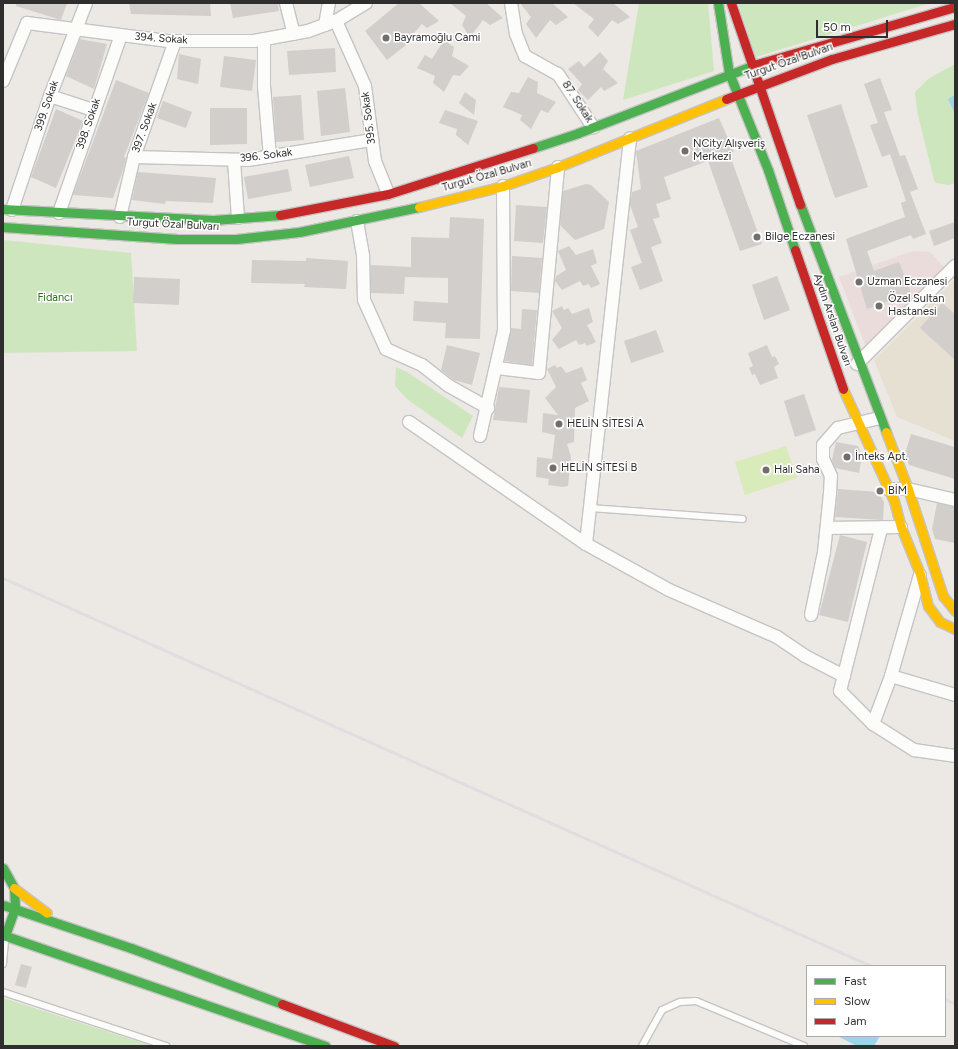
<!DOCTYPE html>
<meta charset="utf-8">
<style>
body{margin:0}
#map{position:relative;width:958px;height:1049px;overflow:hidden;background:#ece8e4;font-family:Figtree,sans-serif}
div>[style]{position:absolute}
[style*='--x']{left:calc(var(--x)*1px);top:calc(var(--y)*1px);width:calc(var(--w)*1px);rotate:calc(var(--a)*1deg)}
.education>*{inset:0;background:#e6e0d3}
.medical>*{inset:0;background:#e9dcdb}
.green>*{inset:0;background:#cee6be}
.pitch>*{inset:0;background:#d9eabb}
.water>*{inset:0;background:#99d6ec}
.building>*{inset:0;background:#d1cecb}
.roads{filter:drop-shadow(1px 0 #c5c4c5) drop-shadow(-1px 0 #c5c4c5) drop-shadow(0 1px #c5c4c5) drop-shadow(0 -1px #c5c4c5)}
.lane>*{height:6px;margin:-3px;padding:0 3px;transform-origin:3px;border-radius:3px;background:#fcfcfb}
.street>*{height:12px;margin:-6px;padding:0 6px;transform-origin:6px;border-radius:6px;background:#fcfcfb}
.fast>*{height:9px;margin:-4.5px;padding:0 4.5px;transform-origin:4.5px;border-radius:4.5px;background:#4caf50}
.slow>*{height:9px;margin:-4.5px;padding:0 4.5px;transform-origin:4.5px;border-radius:4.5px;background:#ffc107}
.jam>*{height:9px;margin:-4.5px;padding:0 4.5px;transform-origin:4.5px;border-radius:4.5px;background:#c62828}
.rail>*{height:3px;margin:-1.5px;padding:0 1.5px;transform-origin:1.5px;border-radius:1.5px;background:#dfdfe1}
.dots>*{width:11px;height:11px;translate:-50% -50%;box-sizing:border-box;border:2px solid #fff;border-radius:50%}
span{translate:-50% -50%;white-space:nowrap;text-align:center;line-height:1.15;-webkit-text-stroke:3px #fff;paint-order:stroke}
.poi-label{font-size:11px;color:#2e2e2e}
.left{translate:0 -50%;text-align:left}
.street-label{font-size:11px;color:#2e2e2e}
.park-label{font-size:11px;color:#2c6e1b}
.frame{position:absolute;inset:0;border:4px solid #2e2e2e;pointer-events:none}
.legend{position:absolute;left:806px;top:965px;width:140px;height:72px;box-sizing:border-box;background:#fff;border:1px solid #ababab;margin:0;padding:5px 7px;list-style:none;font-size:12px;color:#2e2e2e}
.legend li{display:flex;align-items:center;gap:8px;height:20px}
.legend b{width:20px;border:1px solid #ababab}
.scale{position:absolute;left:816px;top:20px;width:72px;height:18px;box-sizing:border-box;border:2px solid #2e2e2e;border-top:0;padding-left:5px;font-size:12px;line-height:14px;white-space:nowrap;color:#2e2e2e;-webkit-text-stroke:3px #fff;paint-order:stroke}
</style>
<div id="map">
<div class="education">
<i style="clip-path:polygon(955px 279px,955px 441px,897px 417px,874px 360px)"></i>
</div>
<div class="medical">
<i style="clip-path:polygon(913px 251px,930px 252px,945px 268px,866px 347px,839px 277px)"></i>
</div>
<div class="green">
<i style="clip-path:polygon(639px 3px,708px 3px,714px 71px,623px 100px)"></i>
<i style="clip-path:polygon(738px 3px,930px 3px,756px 57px)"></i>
<i style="clip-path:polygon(955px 64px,955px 183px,949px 185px,936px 183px,934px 180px,917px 111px,915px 92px,928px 79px)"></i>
<i style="clip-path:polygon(3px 240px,131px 253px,137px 351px,3px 353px)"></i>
<i style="clip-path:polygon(396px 367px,407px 372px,473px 416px,462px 438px,407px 399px,395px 386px)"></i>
<i style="clip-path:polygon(3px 998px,146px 1044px,151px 1046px,3px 1046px)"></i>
</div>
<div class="pitch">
<i style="clip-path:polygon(786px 446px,797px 478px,745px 495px,735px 462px)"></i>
</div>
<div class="water">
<i style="clip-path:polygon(955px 95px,955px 112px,954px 112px,948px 99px)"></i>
<i style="clip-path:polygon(837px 1036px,880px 1036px,874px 1046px,857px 1046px)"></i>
</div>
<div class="building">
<i style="clip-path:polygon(16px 3px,67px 3px,61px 20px,16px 6px)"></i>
<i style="clip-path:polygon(129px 3px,210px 3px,211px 16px,131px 14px)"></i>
<i style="clip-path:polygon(230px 3px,278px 3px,279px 11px,233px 18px)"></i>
<i style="clip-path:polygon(399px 3px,419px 3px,439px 21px,427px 28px,422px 24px,405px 43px,406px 45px,387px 60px,365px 31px)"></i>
<i style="clip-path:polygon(450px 3px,486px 3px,503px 18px,490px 25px,483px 20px,470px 37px,462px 25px,466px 16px)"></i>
<i style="clip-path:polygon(520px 3px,552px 3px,568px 17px,556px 25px,550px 20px,536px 38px,526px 24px,531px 17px)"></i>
<i style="clip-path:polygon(573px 3px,613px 3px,630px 17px,618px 24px,612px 20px,598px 37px,588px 27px,594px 19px)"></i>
<i style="clip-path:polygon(80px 39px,107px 44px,94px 89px,66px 76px)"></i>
<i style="clip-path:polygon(444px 40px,454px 47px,452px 56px,469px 66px,460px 76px,453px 75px,444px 92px,433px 83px,435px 76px,417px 68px,425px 55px,432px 59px)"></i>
<i style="clip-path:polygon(335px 48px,336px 72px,289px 75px,287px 51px)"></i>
<i style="clip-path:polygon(600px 52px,608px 61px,603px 69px,618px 83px,604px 91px,601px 87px,588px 100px,578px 90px,582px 84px,568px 69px,579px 61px,584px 67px)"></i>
<i style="clip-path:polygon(179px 54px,201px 59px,198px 84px,177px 79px)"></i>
<i style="clip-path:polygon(224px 56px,256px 60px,252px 91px,220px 87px)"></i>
<i style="clip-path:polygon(528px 77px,538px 82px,537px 93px,556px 102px,548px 113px,541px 110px,531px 129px,520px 120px,522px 115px,503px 107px,511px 92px,519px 93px)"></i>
<i style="clip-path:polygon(880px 78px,892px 110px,884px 112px,900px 156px,905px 155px,918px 189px,910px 192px,926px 234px,913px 239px,911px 235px,867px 251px,874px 271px,899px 262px,911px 293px,867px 309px,846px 239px,905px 217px,901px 203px,906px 201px,890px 154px,882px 157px,870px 125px,878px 123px,864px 84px)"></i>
<i style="clip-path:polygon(116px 80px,149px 93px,124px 157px,126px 158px,123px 170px,113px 198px,73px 195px)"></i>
<i style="clip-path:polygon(345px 88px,350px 132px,321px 136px,317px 91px)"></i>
<i style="clip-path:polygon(465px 92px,476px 100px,474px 115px,459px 103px)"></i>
<i style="clip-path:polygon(301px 95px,304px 140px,276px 142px,273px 97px)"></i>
<i style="clip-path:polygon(163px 101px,192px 112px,186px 128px,157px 118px)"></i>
<i style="clip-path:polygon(841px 104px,868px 187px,835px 198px,807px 115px)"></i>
<i style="clip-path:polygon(210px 108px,247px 108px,247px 144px,210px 145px)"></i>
<i style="clip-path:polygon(56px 109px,83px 121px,56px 188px,31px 177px)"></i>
<i style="clip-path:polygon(445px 110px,478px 121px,468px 145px,456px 135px,457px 129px,439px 123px)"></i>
<i style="clip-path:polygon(719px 118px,734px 152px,729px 153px,762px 244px,740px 251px,708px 161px,664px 177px,671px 199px,656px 204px,660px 217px,653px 219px,662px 243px,651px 247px,663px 281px,640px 290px,631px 267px,642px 263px,630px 230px,638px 227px,630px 205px,632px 192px,641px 189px,636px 151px)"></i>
<i style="clip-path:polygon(349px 156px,354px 178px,310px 187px,305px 165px)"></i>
<i style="clip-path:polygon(288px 169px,292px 191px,248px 199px,244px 177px)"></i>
<i style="clip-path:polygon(138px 172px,216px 178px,213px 203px,166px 201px,165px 204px,132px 200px)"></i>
<i style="clip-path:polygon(586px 184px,591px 185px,609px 202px,604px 229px,575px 240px,560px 225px,563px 191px)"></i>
<i style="clip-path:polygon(516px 205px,547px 207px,543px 243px,514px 241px)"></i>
<i style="clip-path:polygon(450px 217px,484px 219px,480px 339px,445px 338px,446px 323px,413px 321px,414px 301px,448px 303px,448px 278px,405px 277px,404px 294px,371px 293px,371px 265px,411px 267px,411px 237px,449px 238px)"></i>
<i style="clip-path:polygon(955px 222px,955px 238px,934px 246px,929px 231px)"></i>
<i style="clip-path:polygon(569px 246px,576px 255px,593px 249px,597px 263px,591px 266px,600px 284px,591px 288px,589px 284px,583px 286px,580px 281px,562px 290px,555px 281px,556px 276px,566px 270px,558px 251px)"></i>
<i style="clip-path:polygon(512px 256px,542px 258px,539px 293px,511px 291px)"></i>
<i style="clip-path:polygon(306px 258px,348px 261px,346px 289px,304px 287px,305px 284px,251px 283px,252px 260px,306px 261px)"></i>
<i style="clip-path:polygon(777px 276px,790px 310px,764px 320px,752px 285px)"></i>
<i style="clip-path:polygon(134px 277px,180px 279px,179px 305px,133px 303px)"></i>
<i style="clip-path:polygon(942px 303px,955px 314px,955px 360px,920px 328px)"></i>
<i style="clip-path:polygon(562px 306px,564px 310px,568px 308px,572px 314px,589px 308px,593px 322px,587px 325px,596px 342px,587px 346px,585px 343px,579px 345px,576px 340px,559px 349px,552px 340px,562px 328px,552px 311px)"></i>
<i style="clip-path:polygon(522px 309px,537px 310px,532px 365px,505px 361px,511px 328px,521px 329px)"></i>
<i style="clip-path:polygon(656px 330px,664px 352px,631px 363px,624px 341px)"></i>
<i style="clip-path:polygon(447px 345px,480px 353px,472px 385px,454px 380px,441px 370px)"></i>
<i style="clip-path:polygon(767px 345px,772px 357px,775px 356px,779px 364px,774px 367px,778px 378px,760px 385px,755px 374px,752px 375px,749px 368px,753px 366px,748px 353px)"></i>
<i style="clip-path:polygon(555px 365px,557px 368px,561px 366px,566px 373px,582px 367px,587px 380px,581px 383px,589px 401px,575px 408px,574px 442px,567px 444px,571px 457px,568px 486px,563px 487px,548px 485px,549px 479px,536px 477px,537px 457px,552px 459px,555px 435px,542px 432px,543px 413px,558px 415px,545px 398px,556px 387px,547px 369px)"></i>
<i style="clip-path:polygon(499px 387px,530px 390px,527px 423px,493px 420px)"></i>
<i style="clip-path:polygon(804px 394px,816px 430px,795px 437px,784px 401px)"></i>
<i style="clip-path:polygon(911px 434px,955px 447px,955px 479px,909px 465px,905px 454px)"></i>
<i style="clip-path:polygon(836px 442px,858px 446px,862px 456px,859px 473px,835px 468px,832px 460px)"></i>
<i style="clip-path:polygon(838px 489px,878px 492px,884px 502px,883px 520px,835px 517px)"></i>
<i style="clip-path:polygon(937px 503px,955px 507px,955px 543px,935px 539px,932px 529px)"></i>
<i style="clip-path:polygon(840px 535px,867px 542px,848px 622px,819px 615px)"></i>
<i style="clip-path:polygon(21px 964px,32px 967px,26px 988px,15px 985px)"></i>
</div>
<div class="roads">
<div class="lane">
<i style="--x:590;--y:508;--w:153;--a:4.1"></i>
<i style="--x:3;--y:964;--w:25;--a:-85"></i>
<i style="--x:3;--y:992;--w:172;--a:18.3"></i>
<i style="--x:642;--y:1046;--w:41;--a:-60.9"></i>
<i style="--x:662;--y:1010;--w:20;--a:-24"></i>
<i style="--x:680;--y:1002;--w:16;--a:-4"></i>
<i style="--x:696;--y:1001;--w:117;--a:22.6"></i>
</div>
<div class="street">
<i style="--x:286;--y:3;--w:32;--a:76"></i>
<i style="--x:511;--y:3;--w:31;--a:81"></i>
<i style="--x:516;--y:34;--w:24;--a:68"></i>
<i style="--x:525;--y:56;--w:38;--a:29"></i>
<i style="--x:558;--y:74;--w:64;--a:56.6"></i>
<i style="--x:336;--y:21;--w:71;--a:66"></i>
<i style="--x:365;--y:86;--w:76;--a:82.4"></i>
<i style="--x:375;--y:161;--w:35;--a:68"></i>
<i style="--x:325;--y:25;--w:22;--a:-80"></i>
<i style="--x:264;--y:39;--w:47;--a:90"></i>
<i style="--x:264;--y:86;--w:71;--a:85.2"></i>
<i style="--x:3;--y:81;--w:63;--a:-67.5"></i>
<i style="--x:27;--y:23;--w:141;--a:7.3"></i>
<i style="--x:167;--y:41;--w:87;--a:0"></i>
<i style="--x:254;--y:41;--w:55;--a:-10.5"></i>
<i style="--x:308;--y:31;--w:30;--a:-20"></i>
<i style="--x:336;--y:21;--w:35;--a:-31"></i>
<i style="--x:50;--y:96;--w:45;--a:18"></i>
<i style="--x:134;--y:157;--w:114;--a:1.5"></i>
<i style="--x:248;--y:160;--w:126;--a:-9.2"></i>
<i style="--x:234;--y:160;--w:58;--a:86.1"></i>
<i style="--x:12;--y:210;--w:120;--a:-71.6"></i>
<i style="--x:50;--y:96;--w:100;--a:-68.8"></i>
<i style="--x:59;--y:213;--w:188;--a:-70.8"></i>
<i style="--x:120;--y:217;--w:62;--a:-76.9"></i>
<i style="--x:134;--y:157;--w:123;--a:-70.5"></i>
<i style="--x:357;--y:221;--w:36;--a:80"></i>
<i style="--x:363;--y:256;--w:44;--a:88.7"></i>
<i style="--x:364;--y:300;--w:54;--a:65.8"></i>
<i style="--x:386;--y:349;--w:39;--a:24"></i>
<i style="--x:422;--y:365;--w:34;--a:38"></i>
<i style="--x:449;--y:386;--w:45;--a:29.4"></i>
<i style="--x:857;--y:364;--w:139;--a:-45"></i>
<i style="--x:497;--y:368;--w:42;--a:6.8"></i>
<i style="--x:539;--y:373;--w:207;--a:-84.7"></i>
<i style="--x:409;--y:422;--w:215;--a:34.6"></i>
<i style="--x:586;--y:544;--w:408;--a:-83.8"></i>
<i style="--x:480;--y:436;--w:109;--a:-77.2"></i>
<i style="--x:504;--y:330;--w:144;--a:-90.4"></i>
<i style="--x:888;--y:489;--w:20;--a:0"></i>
<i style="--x:908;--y:489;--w:48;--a:13.2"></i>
<i style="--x:827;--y:528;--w:74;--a:-0.8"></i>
<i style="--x:881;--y:529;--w:167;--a:104.2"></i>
<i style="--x:840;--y:691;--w:47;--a:45"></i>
<i style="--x:873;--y:724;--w:49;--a:32.4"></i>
<i style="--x:914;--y:750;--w:41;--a:8.3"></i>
<i style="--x:586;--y:544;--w:95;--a:29"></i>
<i style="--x:669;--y:590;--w:118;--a:23.5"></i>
<i style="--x:777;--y:637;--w:34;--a:34"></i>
<i style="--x:805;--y:656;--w:44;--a:27.1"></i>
<i style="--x:811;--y:615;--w:64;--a:-78.3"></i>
<i style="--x:824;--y:552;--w:59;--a:-84.2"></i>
<i style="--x:830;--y:493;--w:17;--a:-87"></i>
<i style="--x:831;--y:476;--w:19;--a:-115"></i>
<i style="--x:823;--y:459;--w:14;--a:-90"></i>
<i style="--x:823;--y:445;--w:23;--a:-49"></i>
<i style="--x:838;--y:428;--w:42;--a:-13.7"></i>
<i style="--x:891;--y:676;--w:67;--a:16.5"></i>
<i style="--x:873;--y:724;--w:51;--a:-69.4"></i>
<i style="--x:891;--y:676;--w:105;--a:-74"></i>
</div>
<div class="fast">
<i style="--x:718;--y:3;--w:71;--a:81.1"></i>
<i style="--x:729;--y:73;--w:105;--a:68.1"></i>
<i style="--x:768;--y:170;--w:84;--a:71.4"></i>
<i style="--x:533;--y:148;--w:47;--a:-18.4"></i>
<i style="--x:578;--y:133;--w:192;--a:-21.1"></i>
<i style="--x:800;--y:204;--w:244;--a:69.3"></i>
<i style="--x:3;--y:209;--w:210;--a:3"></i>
<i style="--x:213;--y:220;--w:67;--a:-4.3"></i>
<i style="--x:3;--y:227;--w:175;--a:3.9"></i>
<i style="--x:178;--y:239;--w:58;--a:0"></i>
<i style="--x:236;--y:239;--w:63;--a:-6.3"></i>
<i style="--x:299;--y:232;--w:123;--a:-11.8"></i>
<i style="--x:3;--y:868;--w:23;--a:61"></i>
<i style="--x:14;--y:888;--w:20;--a:87"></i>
<i style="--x:15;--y:908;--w:29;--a:110"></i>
<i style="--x:3;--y:905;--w:135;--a:18.6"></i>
<i style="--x:131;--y:948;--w:161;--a:20.3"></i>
<i style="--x:3;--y:935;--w:341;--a:19"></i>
</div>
<div class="slow">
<i style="--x:419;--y:207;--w:87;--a:-14"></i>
<i style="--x:503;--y:186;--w:58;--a:-19.1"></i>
<i style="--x:558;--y:167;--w:181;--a:-22"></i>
<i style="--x:843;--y:389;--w:123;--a:65.5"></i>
<i style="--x:894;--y:501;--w:27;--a:75"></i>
<i style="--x:901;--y:527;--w:51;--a:68"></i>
<i style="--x:920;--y:574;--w:33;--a:76"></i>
<i style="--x:928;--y:606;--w:20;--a:53"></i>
<i style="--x:940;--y:622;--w:17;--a:25"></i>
<i style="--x:886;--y:432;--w:61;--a:68.9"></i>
<i style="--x:908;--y:489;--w:113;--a:71.9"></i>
<i style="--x:943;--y:596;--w:19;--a:51"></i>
<i style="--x:14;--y:888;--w:41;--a:37.1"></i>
</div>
<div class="jam">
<i style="--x:731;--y:3;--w:213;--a:71.1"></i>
<i style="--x:757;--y:64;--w:206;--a:-16.1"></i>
<i style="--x:726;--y:99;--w:113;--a:-20.7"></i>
<i style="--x:832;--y:59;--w:128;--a:-15.9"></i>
<i style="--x:280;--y:215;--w:110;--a:-11"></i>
<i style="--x:388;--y:194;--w:152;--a:-17.6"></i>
<i style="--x:795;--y:250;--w:147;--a:70.9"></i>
<i style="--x:282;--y:1004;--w:120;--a:20.6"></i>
</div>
</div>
<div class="rail">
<i style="--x:3;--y:578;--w:951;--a:24.08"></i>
<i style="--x:945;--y:999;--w:11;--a:27"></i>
</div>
<div class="dots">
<i style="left:386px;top:38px;background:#706f6e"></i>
<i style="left:685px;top:151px;background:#706f6e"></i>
<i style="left:757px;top:237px;background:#706f6e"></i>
<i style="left:859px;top:282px;background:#706f6e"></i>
<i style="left:879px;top:306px;background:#706f6e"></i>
<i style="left:559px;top:424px;background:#706f6e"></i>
<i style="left:847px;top:457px;background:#706f6e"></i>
<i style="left:553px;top:468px;background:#706f6e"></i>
<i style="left:766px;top:470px;background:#706f6e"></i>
<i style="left:880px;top:491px;background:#706f6e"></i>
</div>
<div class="poi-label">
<span class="left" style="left:394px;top:38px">Bayramoğlu Cami</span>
<span class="left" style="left:693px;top:151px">NCity Alışveriş<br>Merkezi</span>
<span class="left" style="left:765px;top:237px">Bilge Eczanesi</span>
<span class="left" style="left:867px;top:282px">Uzman Eczanesi</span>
<span class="left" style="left:888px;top:306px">Özel Sultan<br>Hastanesi</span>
<span class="left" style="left:567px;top:424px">HELİN SİTESİ A</span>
<span class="left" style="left:855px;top:457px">İnteks Apt.</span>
<span class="left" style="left:561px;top:468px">HELİN SİTESİ B</span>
<span class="left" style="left:774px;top:470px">Halı Saha</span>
<span class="left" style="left:888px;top:491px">BİM</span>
</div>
<div class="street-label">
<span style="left:161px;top:39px;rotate:4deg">394. Sokak</span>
<span style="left:789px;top:62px;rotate:-19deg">Turgut Özal Bulvarı</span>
<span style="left:577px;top:102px;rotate:57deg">87. Sokak</span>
<span style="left:47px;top:106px;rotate:-71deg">399. Sokak</span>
<span style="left:369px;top:118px;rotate:-97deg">395. Sokak</span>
<span style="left:89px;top:124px;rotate:-71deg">398. Sokak</span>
<span style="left:145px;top:128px;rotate:-70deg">397. Sokak</span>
<span style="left:266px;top:156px;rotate:-7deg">396. Sokak</span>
<span style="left:487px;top:176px;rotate:-16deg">Turgut Özal Bulvarı</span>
<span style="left:173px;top:225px;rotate:3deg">Turgut Özal Bulvarı</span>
<span style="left:832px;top:320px;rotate:71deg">Aydın Arslan Bulvarı</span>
</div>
<div class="park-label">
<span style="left:55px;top:298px">Fidancı</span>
</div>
<div class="frame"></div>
<ul class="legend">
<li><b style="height:5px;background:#4caf50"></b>Fast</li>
<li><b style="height:5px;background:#ffc107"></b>Slow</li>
<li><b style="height:5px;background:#c62828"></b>Jam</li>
</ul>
<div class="scale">50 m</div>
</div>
